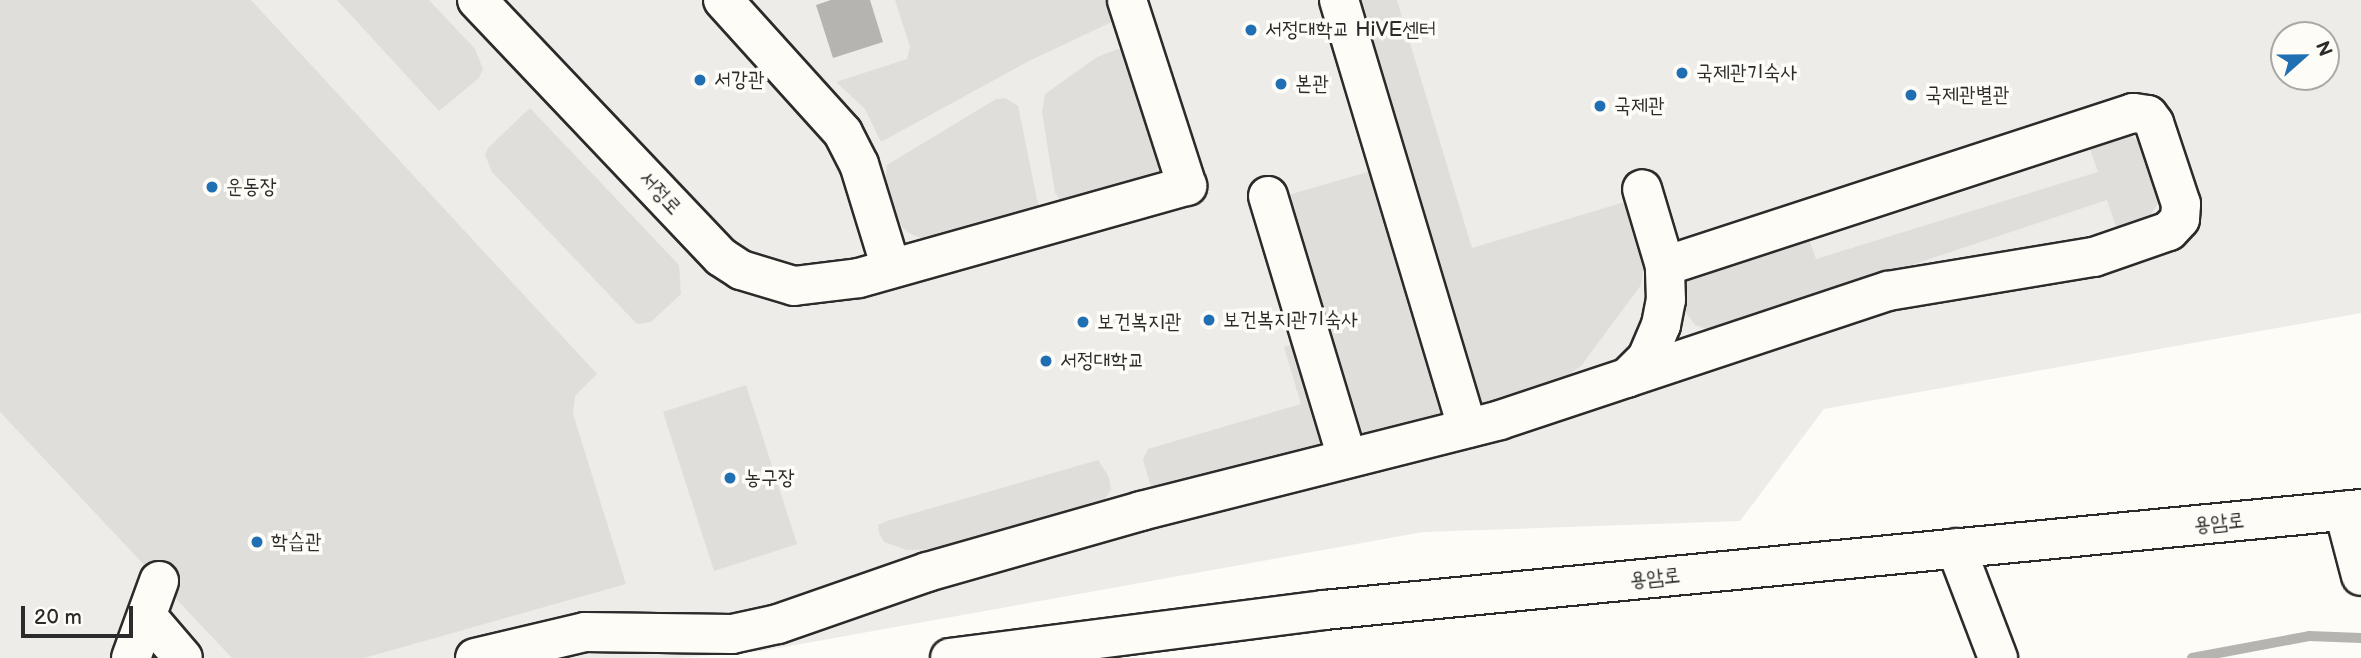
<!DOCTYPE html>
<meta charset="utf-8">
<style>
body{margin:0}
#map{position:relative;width:2361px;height:658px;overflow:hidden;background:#fdfcf7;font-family:"Balsamiq Sans","Poor Story",sans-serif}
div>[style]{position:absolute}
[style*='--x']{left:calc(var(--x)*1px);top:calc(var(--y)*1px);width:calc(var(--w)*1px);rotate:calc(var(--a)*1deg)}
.built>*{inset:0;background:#edece8}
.green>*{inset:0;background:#dfdeda}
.water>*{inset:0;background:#b5b4b1}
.stream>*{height:10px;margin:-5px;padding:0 5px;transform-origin:5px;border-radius:5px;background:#b5b4b1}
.roads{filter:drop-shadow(2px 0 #2b2b2b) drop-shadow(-2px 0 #2b2b2b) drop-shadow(0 2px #2b2b2b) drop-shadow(0 -2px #2b2b2b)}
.minor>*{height:38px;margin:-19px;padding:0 19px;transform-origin:19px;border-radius:19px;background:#fdfcf7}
.dots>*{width:19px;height:19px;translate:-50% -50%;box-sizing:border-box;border:4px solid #fdfcf7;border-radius:50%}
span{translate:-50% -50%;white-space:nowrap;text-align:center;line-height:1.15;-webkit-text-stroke:7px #fdfcf7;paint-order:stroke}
.poi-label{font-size:21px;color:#2b2b2b}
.left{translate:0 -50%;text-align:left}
.street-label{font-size:21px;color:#2b2b2b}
.north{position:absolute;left:2270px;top:21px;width:70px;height:70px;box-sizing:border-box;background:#fdfcf7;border:2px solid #a9a8a5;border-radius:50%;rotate:69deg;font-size:19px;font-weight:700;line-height:28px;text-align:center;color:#2b2b2b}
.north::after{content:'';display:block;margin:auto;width:24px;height:32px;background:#1f6fb2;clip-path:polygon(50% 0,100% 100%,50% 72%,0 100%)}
.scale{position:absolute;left:21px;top:606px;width:112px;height:32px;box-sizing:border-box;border:4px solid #2b2b2b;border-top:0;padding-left:9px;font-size:21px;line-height:24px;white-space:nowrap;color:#2b2b2b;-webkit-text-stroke:5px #fdfcf7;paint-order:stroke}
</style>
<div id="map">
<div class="built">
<i style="clip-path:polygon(evenodd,0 0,2361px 0,2361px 313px,1824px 409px,1740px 521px,1423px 532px,762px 651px,679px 658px,0 658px,0 0,2284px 35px,2326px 35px,2326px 77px,2284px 77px,2284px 35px)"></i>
</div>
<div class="green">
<i style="clip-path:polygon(0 0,251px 0,597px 374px,575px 396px,573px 414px,626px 584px,364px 658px,232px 658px,0 412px)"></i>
<i style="clip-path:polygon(337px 0,429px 0,475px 49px,483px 69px,479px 78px,439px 111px)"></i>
<i style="clip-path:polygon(895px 0,1111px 0,1116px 20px,1029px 61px,881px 142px,865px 109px,836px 82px,907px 59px,910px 47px)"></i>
<i style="clip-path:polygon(1349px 0,1397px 0,1472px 248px,1628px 201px,1645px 257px,1641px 285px,1581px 366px,1555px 384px,1479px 404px)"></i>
<i style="clip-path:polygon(1118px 49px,1126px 51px,1164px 162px,1154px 176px,1063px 203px,1055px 193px,1042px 112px,1045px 94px,1097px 57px)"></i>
<i style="clip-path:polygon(1005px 98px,1018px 106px,1039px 209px,931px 242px,909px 233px,902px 227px,885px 182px,887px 165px,996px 99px)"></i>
<i style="clip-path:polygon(530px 108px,679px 265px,681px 294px,651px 322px,637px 324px,492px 172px,485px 155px,488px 148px)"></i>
<i style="clip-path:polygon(2127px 133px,2145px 145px,2160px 200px,2151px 214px,2116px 227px,2107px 200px,1713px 331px,1695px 325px,1678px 302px,1677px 275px,1806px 230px,1816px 259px,2098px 172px,2089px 146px)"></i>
<i style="clip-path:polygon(1378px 169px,1443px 413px,1371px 435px,1353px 431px,1278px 198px)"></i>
<i style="clip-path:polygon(1304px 340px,1328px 445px,1159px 489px,1150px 484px,1143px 459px,1148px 449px,1301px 404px,1284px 347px)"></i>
<i style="clip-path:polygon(746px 385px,797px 544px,714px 571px,663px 412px)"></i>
<i style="clip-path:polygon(1098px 460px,1109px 477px,1111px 490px,1104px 500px,931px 549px,907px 550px,884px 542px,879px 533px,878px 525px,887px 521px)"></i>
</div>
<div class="water">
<i style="clip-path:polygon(831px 0,870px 0,883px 42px,833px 58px,816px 5px)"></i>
</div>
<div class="stream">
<i style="--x:2192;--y:658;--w:119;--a:-10.6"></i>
<i style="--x:2309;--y:636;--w:52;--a:2.2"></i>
</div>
<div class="roads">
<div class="minor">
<i style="--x:477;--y:0;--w:354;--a:46.5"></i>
<i style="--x:721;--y:257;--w:24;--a:33"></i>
<i style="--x:741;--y:270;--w:55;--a:16.8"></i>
<i style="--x:794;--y:286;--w:65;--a:-7"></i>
<i style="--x:859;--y:278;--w:341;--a:-15.7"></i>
<i style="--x:1187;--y:186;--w:195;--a:-107.9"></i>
<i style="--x:723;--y:0;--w:179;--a:47.9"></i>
<i style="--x:843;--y:133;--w:35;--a:63"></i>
<i style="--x:859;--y:164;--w:109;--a:72.9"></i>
<i style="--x:1339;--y:0;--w:447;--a:73.3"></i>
<i style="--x:1268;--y:196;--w:274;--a:73.2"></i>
<i style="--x:1627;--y:378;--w:28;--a:-45"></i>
<i style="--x:1647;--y:358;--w:36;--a:-67"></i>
<i style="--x:1661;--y:325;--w:25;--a:-79"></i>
<i style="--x:1666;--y:300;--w:34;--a:-92"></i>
<i style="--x:1665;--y:266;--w:80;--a:-106.6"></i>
<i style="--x:2344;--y:511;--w:67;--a:75.3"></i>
<i style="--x:1956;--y:548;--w:118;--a:69.1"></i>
<i style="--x:147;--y:616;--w:55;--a:49.4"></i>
<i style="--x:131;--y:658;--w:82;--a:-70"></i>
<i style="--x:475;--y:658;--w:113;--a:-13.3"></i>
<i style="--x:585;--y:632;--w:147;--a:0.8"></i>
<i style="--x:732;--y:634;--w:47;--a:-12.3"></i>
<i style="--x:778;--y:624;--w:158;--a:-19.2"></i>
<i style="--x:927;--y:572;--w:223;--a:-15.9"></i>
<i style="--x:1141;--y:511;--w:370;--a:-14.2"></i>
<i style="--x:1500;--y:420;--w:409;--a:-18.4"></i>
<i style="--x:1888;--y:291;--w:209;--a:-9.4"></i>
<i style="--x:2094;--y:257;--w:79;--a:-19.1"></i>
<i style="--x:2169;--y:231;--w:16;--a:-47"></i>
<i style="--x:2180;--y:219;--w:15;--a:-86"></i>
<i style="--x:2181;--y:204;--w:85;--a:-108.4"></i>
<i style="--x:2154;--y:123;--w:10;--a:-127"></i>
<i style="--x:2148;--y:115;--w:15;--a:-172"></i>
<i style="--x:2133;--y:113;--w:492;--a:161.9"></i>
<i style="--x:950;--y:658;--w:377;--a:-7.3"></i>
<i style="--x:1324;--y:610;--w:1042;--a:-5.56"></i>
</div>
</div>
<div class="dots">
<i style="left:1251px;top:30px;background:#1f6fb2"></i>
<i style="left:1682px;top:73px;background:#1f6fb2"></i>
<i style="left:700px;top:80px;background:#1f6fb2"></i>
<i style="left:1281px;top:84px;background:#1f6fb2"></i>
<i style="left:1911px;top:95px;background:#1f6fb2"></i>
<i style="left:1600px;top:106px;background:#1f6fb2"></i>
<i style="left:212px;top:187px;background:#1f6fb2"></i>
<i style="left:1209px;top:320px;background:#1f6fb2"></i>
<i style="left:1083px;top:322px;background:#1f6fb2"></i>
<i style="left:1046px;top:361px;background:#1f6fb2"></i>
<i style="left:730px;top:478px;background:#1f6fb2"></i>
<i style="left:257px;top:542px;background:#1f6fb2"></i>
</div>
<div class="poi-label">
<span class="left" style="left:1265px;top:30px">서정대학교 HiVE센터</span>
<span class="left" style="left:1696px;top:73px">국제관기숙사</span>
<span class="left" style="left:714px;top:80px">서강관</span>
<span class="left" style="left:1295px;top:84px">본관</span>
<span class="left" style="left:1925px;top:95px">국제관별관</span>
<span class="left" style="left:1614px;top:106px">국제관</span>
<span class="left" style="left:226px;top:187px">운동장</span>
<span class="left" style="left:1223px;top:320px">보건복지관기숙사</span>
<span class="left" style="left:1097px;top:322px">보건복지관</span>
<span class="left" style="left:1060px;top:361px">서정대학교</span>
<span class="left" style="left:744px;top:478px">농구장</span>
<span class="left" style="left:271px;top:542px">학습관</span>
</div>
<div class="street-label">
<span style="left:660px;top:193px;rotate:47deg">서정로</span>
<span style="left:2219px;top:523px;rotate:-6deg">용암로</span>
<span style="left:1655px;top:578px;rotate:-6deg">용암로</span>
</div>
<div class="north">N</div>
<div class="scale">20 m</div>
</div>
